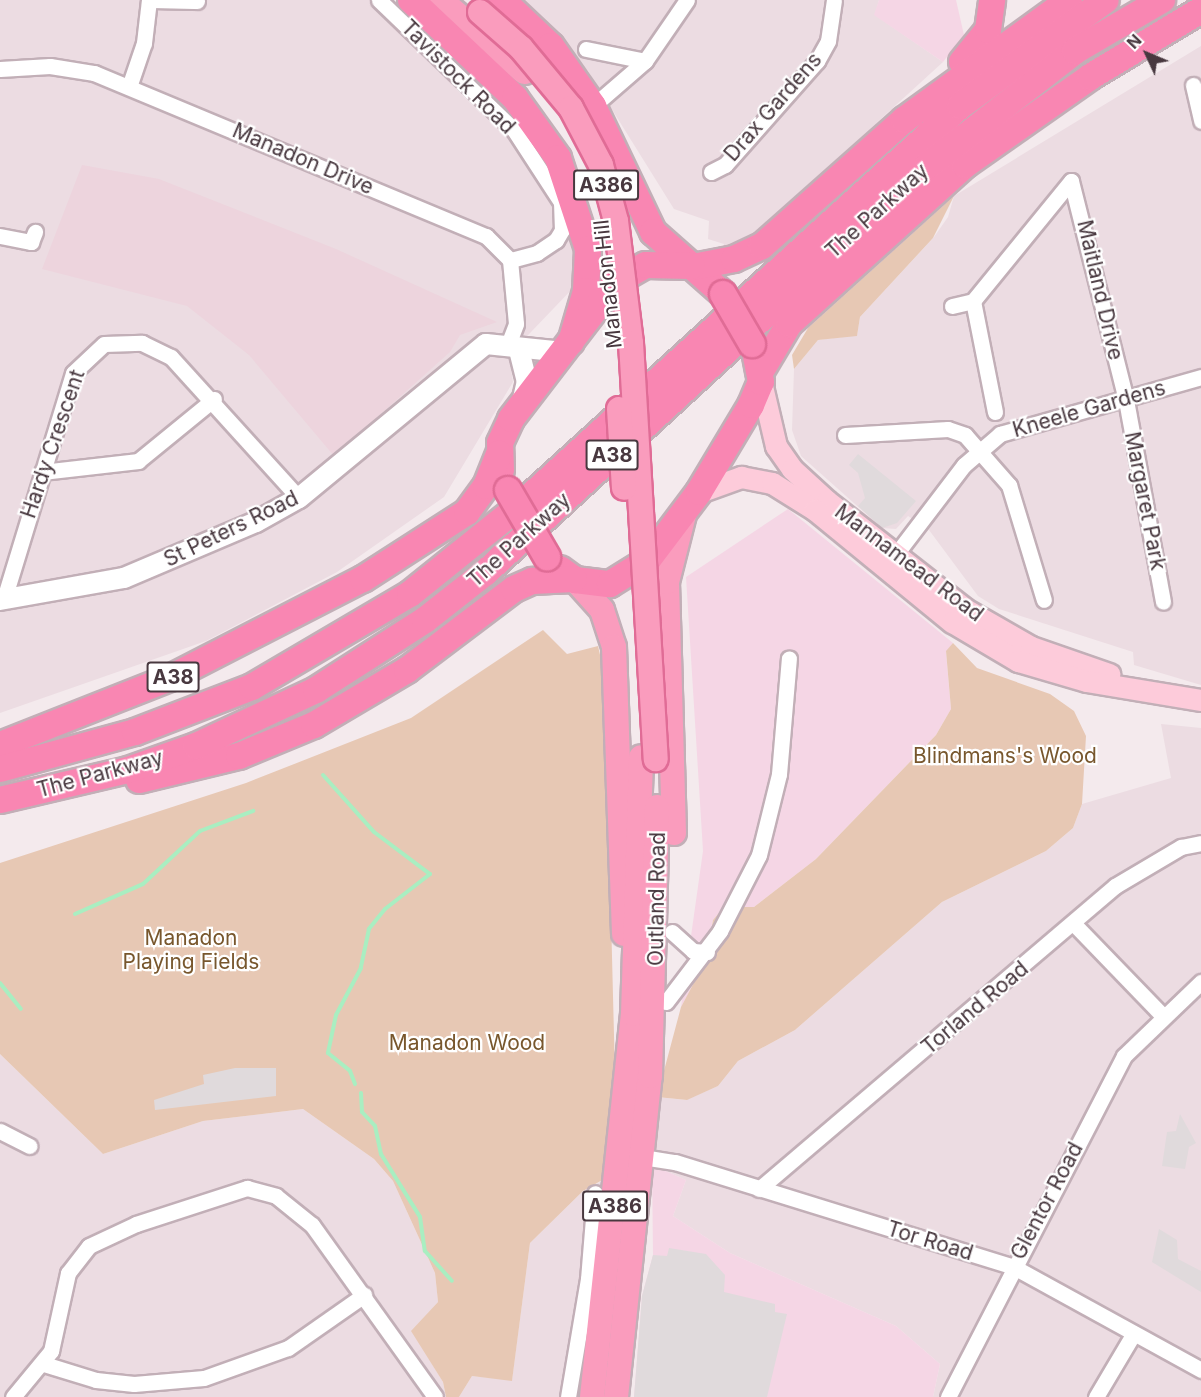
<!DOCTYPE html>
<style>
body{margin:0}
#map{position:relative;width:1201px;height:1397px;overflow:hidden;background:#f4eaed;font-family:Inter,sans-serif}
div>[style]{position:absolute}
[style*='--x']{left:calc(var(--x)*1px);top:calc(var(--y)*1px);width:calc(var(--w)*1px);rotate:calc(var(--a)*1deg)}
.residential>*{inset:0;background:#ecdce2}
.commercial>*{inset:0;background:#f5d6e5}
.education>*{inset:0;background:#edd4dd}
.green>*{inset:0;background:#e7c8b4}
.parking>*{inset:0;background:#e0dadc}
.stream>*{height:4px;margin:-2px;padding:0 2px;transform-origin:2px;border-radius:2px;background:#a9eec1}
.roads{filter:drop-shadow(2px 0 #c2afb7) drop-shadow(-2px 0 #c2afb7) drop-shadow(0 2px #c2afb7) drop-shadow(0 -2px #c2afb7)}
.minor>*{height:15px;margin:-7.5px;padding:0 7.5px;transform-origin:7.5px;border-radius:7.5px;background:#fff}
.tertiary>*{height:20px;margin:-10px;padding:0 10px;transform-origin:10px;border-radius:10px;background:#fff}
.secondary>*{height:21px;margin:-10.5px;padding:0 10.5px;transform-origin:10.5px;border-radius:10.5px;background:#fdcbda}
.primary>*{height:24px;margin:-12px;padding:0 12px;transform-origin:12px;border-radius:12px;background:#fa9cbd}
.trunk>*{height:26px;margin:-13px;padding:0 13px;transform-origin:13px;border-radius:13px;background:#f986b2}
.bridges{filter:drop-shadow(2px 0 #e06c96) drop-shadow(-2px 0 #e06c96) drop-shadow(0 2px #e06c96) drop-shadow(0 -2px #e06c96)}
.primary-bridge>*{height:24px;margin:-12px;padding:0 12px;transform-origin:12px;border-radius:12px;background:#fa9cbd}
.trunk-bridge>*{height:26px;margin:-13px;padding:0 13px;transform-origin:13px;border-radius:13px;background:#f986b2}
span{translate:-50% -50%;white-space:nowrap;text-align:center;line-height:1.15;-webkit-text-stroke:4.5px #fff;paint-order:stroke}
.shield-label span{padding:2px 4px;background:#fff;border:2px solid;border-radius:4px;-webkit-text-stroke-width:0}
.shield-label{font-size:20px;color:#48383f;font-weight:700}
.street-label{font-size:21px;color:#48383f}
.park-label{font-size:21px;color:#78572d}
.north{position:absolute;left:1117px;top:24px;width:60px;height:60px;-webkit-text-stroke:4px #fff;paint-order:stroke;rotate:314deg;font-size:16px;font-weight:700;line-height:24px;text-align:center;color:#48383f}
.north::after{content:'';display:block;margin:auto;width:21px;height:27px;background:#48383f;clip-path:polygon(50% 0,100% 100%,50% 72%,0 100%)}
</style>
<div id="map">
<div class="residential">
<i style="clip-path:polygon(0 0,391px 0,488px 90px,550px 169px,571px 236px,576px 285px,509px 355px,513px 382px,444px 497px,337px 572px,206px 641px,0 713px)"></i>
<i style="clip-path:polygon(512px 0,879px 0,875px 15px,943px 62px,743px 245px,723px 251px,724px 244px,708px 239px,709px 221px,674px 209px,588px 71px)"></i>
<i style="clip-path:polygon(1201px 46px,1201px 685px,1134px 665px,1133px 652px,999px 609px,978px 596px,929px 530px,908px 516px,896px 529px,882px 528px,801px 456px,792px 430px,794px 369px,818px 340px,857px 335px,860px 317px,934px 237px,948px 217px,954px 196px)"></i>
<i style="clip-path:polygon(1161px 724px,1201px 728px,1201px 1397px,933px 1397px,940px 1364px,896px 1326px,730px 1253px,673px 1216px,686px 1180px,652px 1165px,657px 1097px,686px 1100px,718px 1086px,738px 1061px,795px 1030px,942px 902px,1046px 851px,1073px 828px,1082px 804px,1171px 778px)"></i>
<i style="clip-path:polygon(0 1054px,103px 1154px,203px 1121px,303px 1109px,374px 1159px,393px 1181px,435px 1273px,438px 1302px,412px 1331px,443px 1382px,446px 1397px,0 1397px)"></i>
<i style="clip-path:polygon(611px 1176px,577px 1397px,459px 1397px,472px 1376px,512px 1380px,530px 1243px,583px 1191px)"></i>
</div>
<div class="commercial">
<i style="clip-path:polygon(879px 0,956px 0,964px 35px,943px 62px,874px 15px)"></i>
<i style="clip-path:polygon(788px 509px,953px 643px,946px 652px,951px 709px,936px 735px,816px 859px,754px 907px,724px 907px,713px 920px,706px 960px,681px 1007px,703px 851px,686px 577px)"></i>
<i style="clip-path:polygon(652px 1165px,686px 1180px,673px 1216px,730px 1253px,896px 1326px,940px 1364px,933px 1397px,634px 1397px,642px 1296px,653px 1255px)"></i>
</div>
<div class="education">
<i style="clip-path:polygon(82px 165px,159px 179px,336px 249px,497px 322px,460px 335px,450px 352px,334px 456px,249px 355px,187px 306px,42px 269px)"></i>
</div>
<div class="green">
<i style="clip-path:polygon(954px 196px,933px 238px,860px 317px,857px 336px,818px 340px,794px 369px,792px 355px,808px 328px)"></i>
<i style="clip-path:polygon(543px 630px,567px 654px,598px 646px,605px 677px,615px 1075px,611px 1175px,583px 1191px,530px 1243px,512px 1381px,472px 1376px,459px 1397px,446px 1397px,443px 1382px,411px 1331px,438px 1302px,435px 1273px,393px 1181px,374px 1159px,303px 1109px,203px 1121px,103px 1154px,0 1054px,0 863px,246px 783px,411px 718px)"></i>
<i style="clip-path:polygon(953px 643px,977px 668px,1050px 694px,1074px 711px,1086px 736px,1082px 804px,1073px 828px,1046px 851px,942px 902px,795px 1030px,738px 1061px,718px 1086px,687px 1100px,657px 1097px,681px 1007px,706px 960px,713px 920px,724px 907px,754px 907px,816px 859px,936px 735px,951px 709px,946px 651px)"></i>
</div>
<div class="parking">
<i style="clip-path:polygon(858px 454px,916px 501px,897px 523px,882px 528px,858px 506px,865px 498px,858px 473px,849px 465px)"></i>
<i style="clip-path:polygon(235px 1068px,276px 1068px,276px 1096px,155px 1110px,154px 1100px,204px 1084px,203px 1075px)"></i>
<i style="clip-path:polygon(1180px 1114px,1196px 1143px,1189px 1147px,1185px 1169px,1162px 1166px,1167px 1132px,1176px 1131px)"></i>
<i style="clip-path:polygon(1159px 1229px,1177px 1240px,1178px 1259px,1201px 1271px,1201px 1292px,1152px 1262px)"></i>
<i style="clip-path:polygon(669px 1248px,706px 1254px,725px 1275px,724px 1292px,775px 1304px,775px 1312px,787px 1314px,767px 1397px,634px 1397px,642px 1296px,653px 1255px,667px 1256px)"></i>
</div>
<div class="stream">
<i style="--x:323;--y:775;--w:76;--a:48.2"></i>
<i style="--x:374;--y:832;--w:70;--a:36.9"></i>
<i style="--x:430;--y:874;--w:57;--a:142.1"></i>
<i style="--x:385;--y:909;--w:26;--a:129"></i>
<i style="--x:369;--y:929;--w:40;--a:102"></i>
<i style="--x:361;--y:968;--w:53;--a:118"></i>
<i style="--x:336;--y:1015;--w:39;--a:102"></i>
<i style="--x:328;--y:1053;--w:28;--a:39"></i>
<i style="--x:350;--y:1071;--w:14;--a:69"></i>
<i style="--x:75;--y:914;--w:74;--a:-23.8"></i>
<i style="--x:143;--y:884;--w:78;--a:-42.9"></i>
<i style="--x:200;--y:831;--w:57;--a:-20.7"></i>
<i style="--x:0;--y:983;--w:33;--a:51"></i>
<i style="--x:361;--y:1093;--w:19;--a:87"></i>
<i style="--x:362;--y:1112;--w:19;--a:47"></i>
<i style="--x:375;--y:1126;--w:29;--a:78"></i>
<i style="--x:381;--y:1154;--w:74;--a:58.2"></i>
<i style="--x:420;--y:1217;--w:34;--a:82"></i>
<i style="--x:425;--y:1251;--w:40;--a:48"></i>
</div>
<div class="roads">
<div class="minor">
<i style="--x:149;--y:0;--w:48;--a:1.2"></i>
<i style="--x:379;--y:0;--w:187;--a:43.9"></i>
<i style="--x:514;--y:130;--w:86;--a:56.9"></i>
<i style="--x:561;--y:202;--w:28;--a:88"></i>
<i style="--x:562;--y:230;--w:12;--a:121"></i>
<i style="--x:556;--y:240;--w:23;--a:146"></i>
<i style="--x:537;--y:253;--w:28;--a:165"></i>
<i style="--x:586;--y:49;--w:60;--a:11.5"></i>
<i style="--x:0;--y:69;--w:50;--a:-3.4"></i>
<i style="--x:50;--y:66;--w:45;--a:9"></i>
<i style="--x:94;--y:73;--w:425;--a:22.6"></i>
<i style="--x:486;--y:236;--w:34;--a:45"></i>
<i style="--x:510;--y:260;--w:64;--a:84.6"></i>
<i style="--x:516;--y:324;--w:22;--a:111"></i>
<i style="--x:1193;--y:85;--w:37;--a:77"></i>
<i style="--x:129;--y:87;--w:46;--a:-71.2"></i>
<i style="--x:144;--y:43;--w:43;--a:-83.4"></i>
<i style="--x:593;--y:106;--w:69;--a:-40.9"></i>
<i style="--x:645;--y:61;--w:74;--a:-55.5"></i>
<i style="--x:711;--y:172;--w:16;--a:-27"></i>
<i style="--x:725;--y:165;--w:139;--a:-48.5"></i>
<i style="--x:817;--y:61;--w:23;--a:-61"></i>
<i style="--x:828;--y:41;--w:41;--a:-81.7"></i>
<i style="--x:0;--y:236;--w:32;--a:11"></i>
<i style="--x:31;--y:242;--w:11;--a:-68"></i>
<i style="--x:952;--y:306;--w:22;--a:-13"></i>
<i style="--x:995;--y:412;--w:113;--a:-101.2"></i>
<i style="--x:973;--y:301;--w:155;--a:-50.8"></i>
<i style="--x:1071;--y:181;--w:226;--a:75.9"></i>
<i style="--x:1126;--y:400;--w:205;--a:79.6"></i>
<i style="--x:845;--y:435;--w:103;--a:-3.3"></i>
<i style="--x:948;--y:429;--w:18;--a:19"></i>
<i style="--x:965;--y:435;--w:67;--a:48.7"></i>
<i style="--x:1009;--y:485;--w:120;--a:73.1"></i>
<i style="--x:42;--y:472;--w:97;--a:-6.5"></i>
<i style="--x:138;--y:461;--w:98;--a:-39.2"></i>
<i style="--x:890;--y:562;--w:122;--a:-52.7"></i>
<i style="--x:964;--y:465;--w:48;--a:-40.7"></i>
<i style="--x:1000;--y:434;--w:209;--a:-15.8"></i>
<i style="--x:4;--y:599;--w:236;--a:-73"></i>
<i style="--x:73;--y:373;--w:42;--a:-43.1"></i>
<i style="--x:104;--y:344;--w:38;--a:-2"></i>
<i style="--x:142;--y:343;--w:32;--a:26"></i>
<i style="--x:171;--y:357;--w:190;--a:47.8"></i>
<i style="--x:1075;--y:925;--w:125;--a:46"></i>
<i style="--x:672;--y:932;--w:28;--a:42"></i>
<i style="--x:693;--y:951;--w:14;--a:4"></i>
<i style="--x:666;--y:1002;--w:89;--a:-52.7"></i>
<i style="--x:720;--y:931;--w:85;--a:-62.8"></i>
<i style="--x:759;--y:855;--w:83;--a:-76.1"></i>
<i style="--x:779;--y:774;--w:116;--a:-85.1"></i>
<i style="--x:0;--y:1131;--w:33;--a:27"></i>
<i style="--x:642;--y:1157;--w:33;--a:9"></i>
<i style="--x:675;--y:1162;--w:353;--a:17.2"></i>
<i style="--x:1012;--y:1266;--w:216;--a:28.8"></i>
<i style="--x:759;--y:1189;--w:467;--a:-40.4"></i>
<i style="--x:1115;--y:886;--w:77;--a:-30.6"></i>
<i style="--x:1181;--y:847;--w:20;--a:-11"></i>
<i style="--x:44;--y:1364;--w:54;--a:17.1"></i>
<i style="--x:96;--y:1380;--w:38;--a:6"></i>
<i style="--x:134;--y:1384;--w:70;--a:-4.9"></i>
<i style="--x:204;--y:1378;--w:89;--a:-19.7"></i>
<i style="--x:288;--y:1348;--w:93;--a:-34.9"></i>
<i style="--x:13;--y:1397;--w:60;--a:-50.4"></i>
<i style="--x:51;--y:1351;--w:80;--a:-77.7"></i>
<i style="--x:68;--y:1273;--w:34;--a:-52"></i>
<i style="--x:89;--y:1246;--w:52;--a:-25.1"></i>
<i style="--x:136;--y:1224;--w:117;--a:-18"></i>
<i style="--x:247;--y:1188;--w:30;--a:15"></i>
<i style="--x:276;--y:1196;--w:46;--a:38.9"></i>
<i style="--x:312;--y:1225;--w:211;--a:54.4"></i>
<i style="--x:568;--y:1397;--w:120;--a:-80.4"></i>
<i style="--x:588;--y:1279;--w:86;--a:-85.3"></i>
<i style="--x:948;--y:1397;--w:384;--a:-62.7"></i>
<i style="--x:1124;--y:1056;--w:107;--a:-43.9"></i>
<i style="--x:1096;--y:1397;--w:74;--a:-59.3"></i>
</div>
<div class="tertiary">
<i style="--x:519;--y:350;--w:32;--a:76"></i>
<i style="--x:527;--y:381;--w:23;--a:103"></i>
<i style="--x:0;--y:600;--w:126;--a:-10.1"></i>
<i style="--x:124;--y:578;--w:143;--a:-23"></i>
<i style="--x:256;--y:522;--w:49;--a:-29.2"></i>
<i style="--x:299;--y:498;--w:242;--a:-39.5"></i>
<i style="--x:486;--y:344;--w:78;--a:5.9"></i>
</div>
<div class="secondary">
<i style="--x:761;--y:382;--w:66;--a:76.8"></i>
<i style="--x:776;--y:446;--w:28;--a:55"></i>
<i style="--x:792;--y:469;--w:47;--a:42.4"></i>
<i style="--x:827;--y:501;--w:175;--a:38"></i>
<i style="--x:965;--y:609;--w:76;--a:29.9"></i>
<i style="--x:1031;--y:647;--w:83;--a:19.1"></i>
<i style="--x:699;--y:492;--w:45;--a:-19.7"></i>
<i style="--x:741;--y:477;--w:32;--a:11"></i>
<i style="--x:772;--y:483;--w:51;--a:32.1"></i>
<i style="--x:815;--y:510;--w:177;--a:39.3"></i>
<i style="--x:952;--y:622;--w:77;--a:30.6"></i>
<i style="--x:1018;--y:661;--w:71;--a:16.4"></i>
<i style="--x:1086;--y:681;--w:117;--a:9.4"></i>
</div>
<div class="primary">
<i style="--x:441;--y:0;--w:110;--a:40.9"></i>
<i style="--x:575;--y:580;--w:40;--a:48"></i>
<i style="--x:602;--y:610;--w:39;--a:72"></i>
<i style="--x:614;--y:647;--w:287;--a:88"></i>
<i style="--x:674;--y:833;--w:251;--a:-91.6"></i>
<i style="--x:667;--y:582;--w:73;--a:-75.8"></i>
<i style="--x:592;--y:1397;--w:385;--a:-83.9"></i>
<i style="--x:633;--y:1014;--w:257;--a:-88.2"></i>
<i style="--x:616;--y:1397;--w:323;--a:-84"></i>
<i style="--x:650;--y:1076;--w:269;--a:-88.5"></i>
</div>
<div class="trunk">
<i style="--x:411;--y:0;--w:143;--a:43.3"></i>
<i style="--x:515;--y:98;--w:74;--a:54.4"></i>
<i style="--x:558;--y:158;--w:96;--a:71.8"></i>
<i style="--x:588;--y:249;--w:42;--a:92.7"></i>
<i style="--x:586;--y:291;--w:53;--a:106.4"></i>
<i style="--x:502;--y:0;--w:67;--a:43.2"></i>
<i style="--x:551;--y:46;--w:73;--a:55"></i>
<i style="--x:593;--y:106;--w:140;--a:64.5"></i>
<i style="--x:653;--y:232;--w:94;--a:41.5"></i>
<i style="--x:962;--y:62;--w:41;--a:-50.9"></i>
<i style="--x:988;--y:30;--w:30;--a:-82"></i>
<i style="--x:693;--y:267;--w:42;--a:-11"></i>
<i style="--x:734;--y:259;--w:31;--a:-25"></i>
<i style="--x:762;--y:246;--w:190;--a:-41.6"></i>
<i style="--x:904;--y:120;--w:204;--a:-36"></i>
<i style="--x:761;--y:371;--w:55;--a:-59.2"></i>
<i style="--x:789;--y:324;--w:237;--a:-42.1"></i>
<i style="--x:965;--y:165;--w:153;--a:-35.1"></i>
<i style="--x:1090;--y:77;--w:130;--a:-31.1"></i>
<i style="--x:501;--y:470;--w:27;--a:-92"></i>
<i style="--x:500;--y:443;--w:26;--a:-65"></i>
<i style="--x:511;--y:419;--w:173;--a:-52.5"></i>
<i style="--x:616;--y:282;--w:34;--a:-30"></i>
<i style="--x:646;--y:265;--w:46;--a:1.2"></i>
<i style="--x:560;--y:569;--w:19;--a:36"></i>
<i style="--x:575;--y:580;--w:35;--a:7"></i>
<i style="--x:610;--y:584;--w:44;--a:-31.9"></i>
<i style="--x:647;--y:561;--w:86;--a:-53"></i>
<i style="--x:699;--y:492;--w:101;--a:-59.1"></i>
<i style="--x:751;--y:405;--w:25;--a:-67"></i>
<i style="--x:761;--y:382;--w:26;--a:-101"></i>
<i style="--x:0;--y:745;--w:183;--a:-21.5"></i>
<i style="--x:170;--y:678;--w:217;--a:-27.2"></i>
<i style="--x:363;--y:579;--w:124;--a:-32.8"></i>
<i style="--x:467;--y:512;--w:32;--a:-54"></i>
<i style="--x:486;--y:486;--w:35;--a:-68"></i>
<i style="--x:0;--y:769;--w:140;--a:-15.3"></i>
<i style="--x:135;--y:732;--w:125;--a:-21"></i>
<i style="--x:252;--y:687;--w:183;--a:-30.5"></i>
<i style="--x:410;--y:594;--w:145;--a:-38.8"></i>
<i style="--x:523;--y:503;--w:590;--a:-42.25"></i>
<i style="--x:960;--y:106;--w:180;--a:-36"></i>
<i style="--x:139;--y:780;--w:103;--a:-13.5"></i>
<i style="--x:239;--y:756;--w:81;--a:-22.5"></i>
<i style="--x:314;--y:725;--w:108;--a:-30.6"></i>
<i style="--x:407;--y:670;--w:134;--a:-37.1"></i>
<i style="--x:514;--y:589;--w:20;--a:-24"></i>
<i style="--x:532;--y:581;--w:42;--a:-2.7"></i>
<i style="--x:0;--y:800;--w:131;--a:-13.2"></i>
<i style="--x:128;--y:770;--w:72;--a:-19.4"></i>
<i style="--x:196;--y:746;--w:132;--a:-25"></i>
<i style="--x:316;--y:690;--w:130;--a:-32.7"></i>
<i style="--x:425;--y:620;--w:78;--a:-38.2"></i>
<i style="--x:486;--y:572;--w:599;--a:-42.63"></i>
<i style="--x:927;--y:166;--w:187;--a:-37.8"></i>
<i style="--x:1075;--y:51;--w:101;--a:-30.4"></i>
</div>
</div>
<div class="bridges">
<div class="primary-bridge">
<i style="--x:480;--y:12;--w:55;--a:41.3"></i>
<i style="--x:521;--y:48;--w:78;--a:50.2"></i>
<i style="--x:571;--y:108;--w:64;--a:62.2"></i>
<i style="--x:601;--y:165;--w:58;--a:75"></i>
<i style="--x:616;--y:221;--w:123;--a:83"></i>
<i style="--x:631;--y:343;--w:417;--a:86.6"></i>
<i style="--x:619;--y:409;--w:79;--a:86.4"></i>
</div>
<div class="trunk-bridge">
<i style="--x:723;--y:294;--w:58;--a:59.9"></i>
<i style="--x:508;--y:490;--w:78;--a:59.8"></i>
</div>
</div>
<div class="shield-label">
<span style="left:606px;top:185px">A386</span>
<span style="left:612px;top:455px">A38</span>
<span style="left:173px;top:677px">A38</span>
<span style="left:615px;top:1206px">A386</span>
</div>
<div class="street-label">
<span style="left:458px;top:77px;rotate:45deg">Tavistock Road</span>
<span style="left:773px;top:107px;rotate:-49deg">Drax Gardens</span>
<span style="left:303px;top:159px;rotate:23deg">Manadon Drive</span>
<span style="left:877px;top:211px;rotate:-42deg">The Parkway</span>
<span style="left:608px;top:284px;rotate:-96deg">Manadon Hill</span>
<span style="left:1100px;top:290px;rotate:77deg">Maitland Drive</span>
<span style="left:1089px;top:409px;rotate:-16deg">Kneele Gardens</span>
<span style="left:53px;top:444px;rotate:-71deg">Hardy Crescent</span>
<span style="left:1145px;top:501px;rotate:79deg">Margaret Park</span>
<span style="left:231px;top:529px;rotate:-26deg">St Peters Road</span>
<span style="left:519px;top:540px;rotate:-42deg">The Parkway</span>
<span style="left:909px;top:563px;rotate:37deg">Mannamead Road</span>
<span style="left:100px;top:774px;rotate:-15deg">The Parkway</span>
<span style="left:657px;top:899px;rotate:-89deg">Outland Road</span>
<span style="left:975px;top:1008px;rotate:-40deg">Torland Road</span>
<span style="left:1047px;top:1201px;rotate:-62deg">Glentor Road</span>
<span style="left:930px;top:1241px;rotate:17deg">Tor Road</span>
</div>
<div class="park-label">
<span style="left:1005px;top:756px">Blindmans's Wood</span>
<span style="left:191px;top:950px">Manadon<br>Playing Fields</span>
<span style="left:467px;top:1043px">Manadon Wood</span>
</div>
<div class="north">N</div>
</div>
